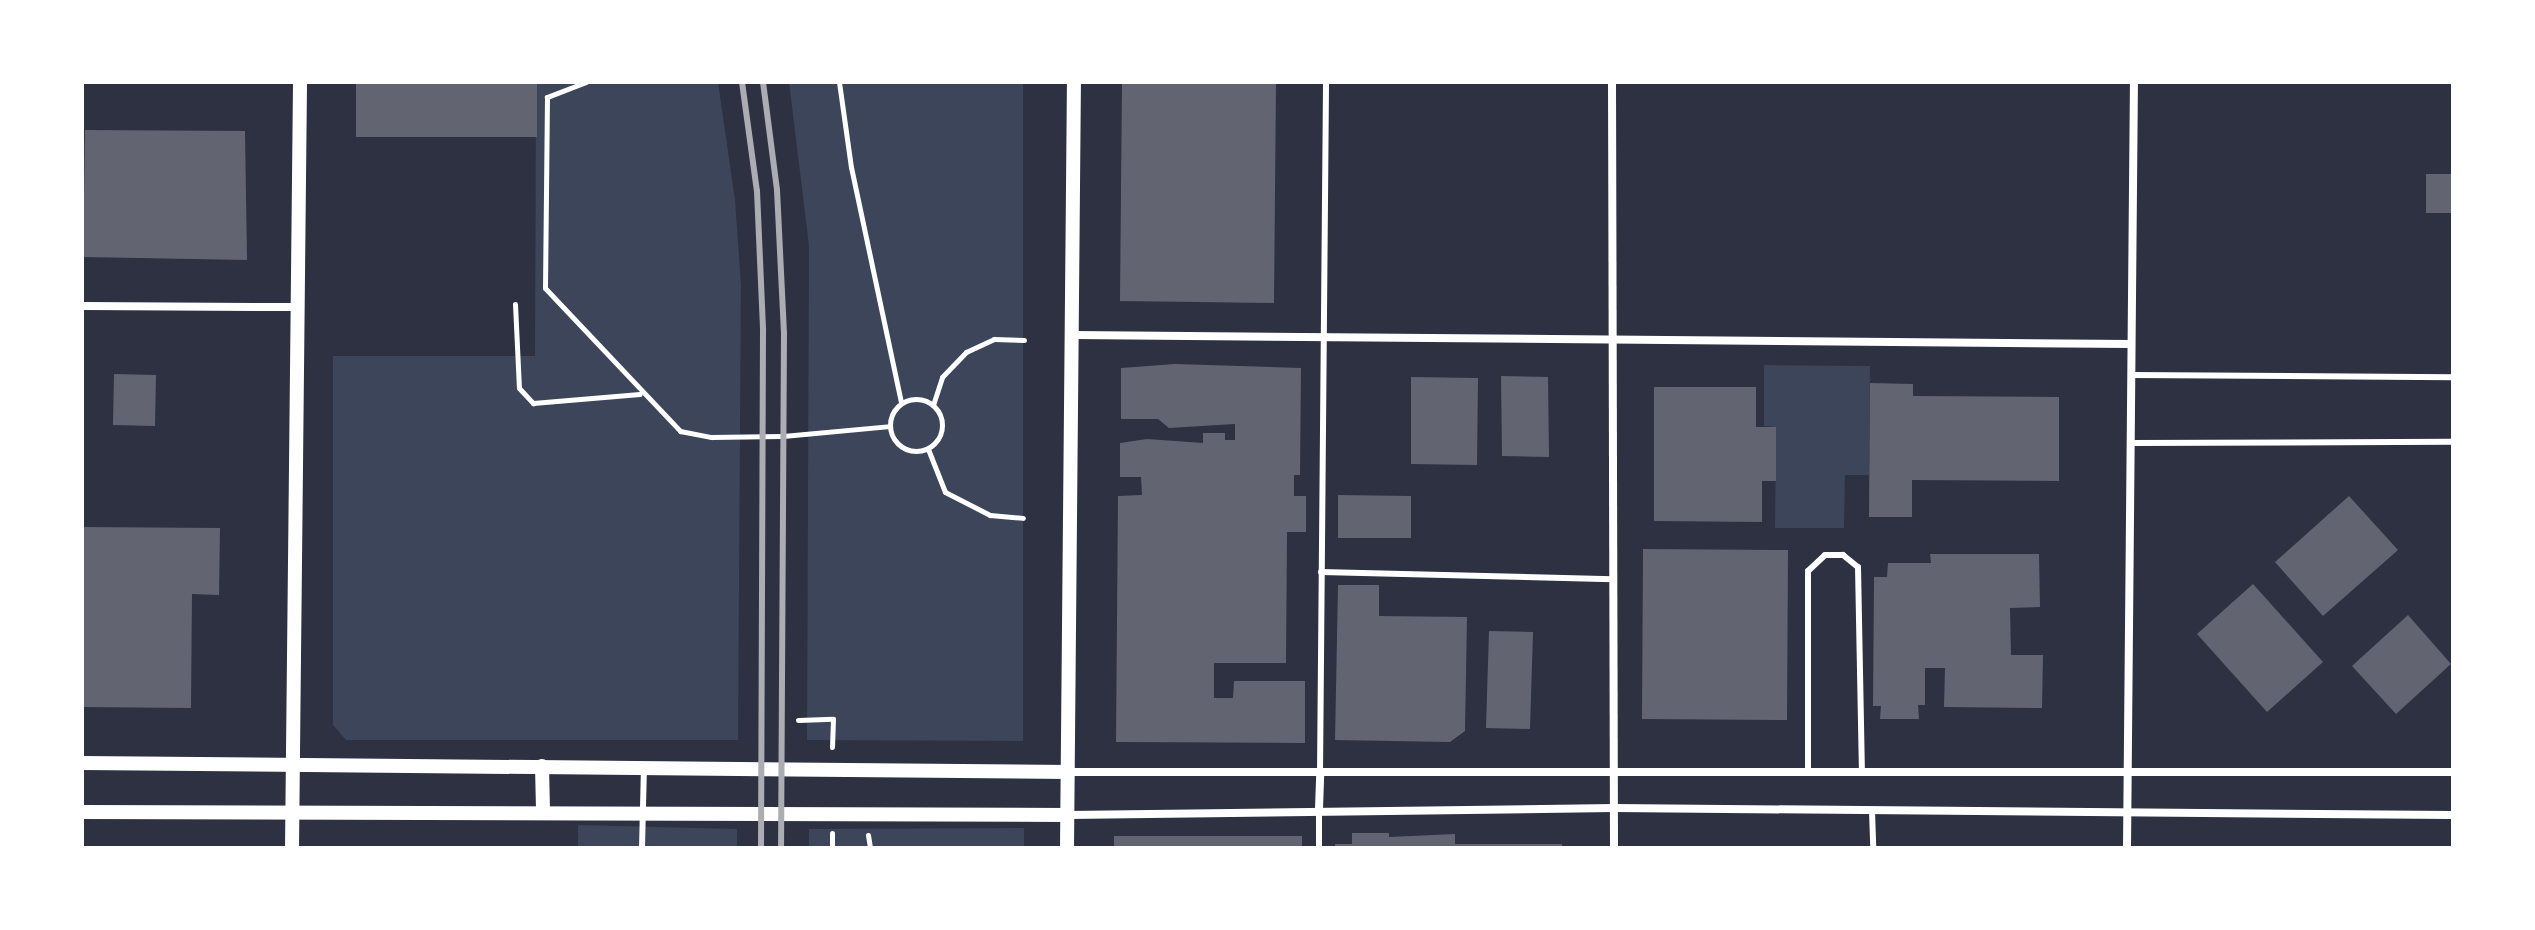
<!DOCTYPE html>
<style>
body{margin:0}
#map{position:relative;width:2535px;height:930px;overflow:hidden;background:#2d3142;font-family:Mulish,sans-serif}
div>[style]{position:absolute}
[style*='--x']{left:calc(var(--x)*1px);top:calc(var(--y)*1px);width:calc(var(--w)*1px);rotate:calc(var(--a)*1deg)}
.green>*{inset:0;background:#3c4559}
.building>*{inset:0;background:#626471}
.path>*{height:5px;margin:-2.5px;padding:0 2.5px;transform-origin:2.5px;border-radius:2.5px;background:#fff}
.path>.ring{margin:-2.5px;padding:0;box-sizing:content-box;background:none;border:5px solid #fff;border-radius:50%}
.service>*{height:6px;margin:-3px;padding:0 3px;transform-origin:3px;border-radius:3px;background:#fff}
.minor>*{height:8px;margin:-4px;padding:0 4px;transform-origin:4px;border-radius:4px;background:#fff}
.tertiary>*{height:14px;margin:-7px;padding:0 7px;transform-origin:7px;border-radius:7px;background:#fff}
.rail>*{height:6px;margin:-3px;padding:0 3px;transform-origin:3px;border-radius:3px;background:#abadb3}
span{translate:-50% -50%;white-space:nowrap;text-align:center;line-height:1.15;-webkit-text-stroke:7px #fff;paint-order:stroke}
.frame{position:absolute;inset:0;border:84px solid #fff;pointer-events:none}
</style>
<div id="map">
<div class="green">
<i style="clip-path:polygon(536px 82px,718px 82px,735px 200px,741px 284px,738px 740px,346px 740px,333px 725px,333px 356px,535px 356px)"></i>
<i style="clip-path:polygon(789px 82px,1023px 82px,1023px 741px,807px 740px,809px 246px)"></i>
<i style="clip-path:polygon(1764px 365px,1870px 366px,1869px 475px,1845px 475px,1844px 528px,1775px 528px,1776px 427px,1764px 426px)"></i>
<i style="clip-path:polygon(578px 825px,737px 829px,737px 848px,578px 848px)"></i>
<i style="clip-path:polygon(1024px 828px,1024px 848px,809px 848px,809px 829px)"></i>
</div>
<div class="building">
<i style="clip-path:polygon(356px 82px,537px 82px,537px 137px,356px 137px)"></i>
<i style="clip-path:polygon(1122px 82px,1276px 82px,1274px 303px,1120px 301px)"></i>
<i style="clip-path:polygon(85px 130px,245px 131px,247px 260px,83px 257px)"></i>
<i style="clip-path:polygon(2426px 174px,2453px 174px,2453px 213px,2426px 213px)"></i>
<i style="clip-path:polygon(1175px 364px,1301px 368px,1300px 475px,1294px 475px,1294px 496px,1306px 496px,1306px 532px,1287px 532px,1286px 663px,1214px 663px,1214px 698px,1233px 698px,1234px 681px,1305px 681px,1305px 743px,1116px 742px,1118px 496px,1142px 495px,1141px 477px,1120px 477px,1120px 443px,1147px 439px,1203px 443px,1203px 433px,1225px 433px,1225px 440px,1235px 440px,1235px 424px,1169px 428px,1158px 419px,1121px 419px,1121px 368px)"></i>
<i style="clip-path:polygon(114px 374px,156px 375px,155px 426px,113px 425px)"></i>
<i style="clip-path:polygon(1501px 376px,1548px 377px,1549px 457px,1502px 456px)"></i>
<i style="clip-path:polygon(1411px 377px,1478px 378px,1477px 465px,1411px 464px)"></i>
<i style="clip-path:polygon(1870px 383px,1913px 384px,1913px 396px,2059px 397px,2059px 481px,1912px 480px,1912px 517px,1869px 517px)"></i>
<i style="clip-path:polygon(1654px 387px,1756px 387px,1756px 427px,1776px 427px,1776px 481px,1762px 481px,1762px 522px,1654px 521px)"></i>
<i style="clip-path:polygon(1338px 495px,1411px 496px,1411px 538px,1338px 538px)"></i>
<i style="clip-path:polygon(2349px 496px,2398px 550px,2323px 616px,2275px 562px)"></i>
<i style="clip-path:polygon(82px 527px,220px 528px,219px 595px,192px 594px,191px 708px,82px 707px)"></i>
<i style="clip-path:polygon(1643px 549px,1788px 550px,1787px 720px,1642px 719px)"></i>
<i style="clip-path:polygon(1930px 554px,2039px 554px,2040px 607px,2010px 608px,2011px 655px,2043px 655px,2042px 708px,1944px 707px,1945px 668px,1925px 668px,1925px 705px,1918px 705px,1919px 719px,1880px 719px,1881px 706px,1873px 706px,1874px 577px,1887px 577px,1888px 563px,1931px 563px)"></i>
<i style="clip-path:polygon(2253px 584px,2323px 662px,2267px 712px,2197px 634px)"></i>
<i style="clip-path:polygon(1338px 585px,1379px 585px,1379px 616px,1467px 617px,1465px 731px,1450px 742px,1335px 740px)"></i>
<i style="clip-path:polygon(2408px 615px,2451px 664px,2396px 714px,2352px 666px)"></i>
<i style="clip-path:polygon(1489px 631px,1533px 632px,1530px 729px,1486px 728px)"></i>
<i style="clip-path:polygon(1352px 833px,1389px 833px,1389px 837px,1455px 834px,1455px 844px,1562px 844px,1562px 848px,1335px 848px,1335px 844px,1352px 844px)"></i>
<i style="clip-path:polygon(1114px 836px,1302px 836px,1302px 848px,1114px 848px)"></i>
</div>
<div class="path">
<i style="--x:586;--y:82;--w:42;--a:159"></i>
<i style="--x:547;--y:97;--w:191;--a:90.6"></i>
<i style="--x:545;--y:288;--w:197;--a:46.6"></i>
<i style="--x:680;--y:431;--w:32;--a:11"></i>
<i style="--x:711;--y:437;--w:72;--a:-0.8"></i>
<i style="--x:783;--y:436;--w:107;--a:-5.3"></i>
<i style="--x:839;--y:82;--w:86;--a:82"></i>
<i style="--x:851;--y:167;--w:241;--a:78"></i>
<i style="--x:515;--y:304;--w:84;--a:87.3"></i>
<i style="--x:519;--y:388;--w:21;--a:47"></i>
<i style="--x:533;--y:403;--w:107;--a:-4.8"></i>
<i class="ring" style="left:890px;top:399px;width:47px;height:47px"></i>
<i style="--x:933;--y:405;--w:29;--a:-72"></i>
<i style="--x:942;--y:377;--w:35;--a:-46"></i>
<i style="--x:966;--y:352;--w:31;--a:-25"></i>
<i style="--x:994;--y:339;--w:30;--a:2"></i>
<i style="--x:928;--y:449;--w:46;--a:68.4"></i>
<i style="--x:945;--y:492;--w:51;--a:27.1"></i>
<i style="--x:990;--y:515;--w:33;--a:5"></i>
<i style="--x:798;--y:720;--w:35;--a:-2"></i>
<i style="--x:833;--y:719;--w:28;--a:92"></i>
<i style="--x:868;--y:835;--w:13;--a:81"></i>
<i style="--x:832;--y:848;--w:15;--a:-90"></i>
</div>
<div class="service">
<i style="--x:2131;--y:375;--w:322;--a:0.4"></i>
<i style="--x:2130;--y:443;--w:323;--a:-0.2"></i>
<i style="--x:1321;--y:572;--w:292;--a:1.4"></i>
<i style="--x:1808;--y:772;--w:201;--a:-90"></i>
<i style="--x:1808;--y:571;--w:23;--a:-43"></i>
<i style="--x:1825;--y:555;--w:18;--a:0"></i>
<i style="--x:1843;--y:555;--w:19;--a:39"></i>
<i style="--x:1858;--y:567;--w:204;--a:88.9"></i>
<i style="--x:1320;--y:773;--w:691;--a:-89.5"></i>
<i style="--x:1872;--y:811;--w:37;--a:88"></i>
<i style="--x:642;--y:848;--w:80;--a:-88.6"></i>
<i style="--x:1319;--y:848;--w:39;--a:-90"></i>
</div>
<div class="minor">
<i style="--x:1612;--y:82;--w:766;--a:89.85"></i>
<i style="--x:82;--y:306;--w:213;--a:0.3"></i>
<i style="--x:1073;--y:335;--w:1058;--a:0.49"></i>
<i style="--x:1069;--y:772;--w:1384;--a:0"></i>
<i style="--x:1319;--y:809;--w:36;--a:-88"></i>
<i style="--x:1068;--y:815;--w:546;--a:-0.73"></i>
<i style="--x:1614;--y:808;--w:839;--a:0.48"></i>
<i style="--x:2127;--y:848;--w:766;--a:-89.48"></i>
</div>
<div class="tertiary">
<i style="--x:82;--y:763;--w:987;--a:0.52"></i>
<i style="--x:542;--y:766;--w:44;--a:88.7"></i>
<i style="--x:82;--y:812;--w:986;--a:0.17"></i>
<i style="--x:292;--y:848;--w:766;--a:-89.4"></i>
<i style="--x:1067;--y:848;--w:766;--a:-89.48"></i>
</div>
<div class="rail">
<i style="--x:742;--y:82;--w:110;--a:82.2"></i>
<i style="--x:757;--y:191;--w:140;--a:87.5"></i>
<i style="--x:763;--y:331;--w:517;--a:90.22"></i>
<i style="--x:763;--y:82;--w:109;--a:82.6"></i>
<i style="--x:777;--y:190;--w:144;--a:87.2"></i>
<i style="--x:784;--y:334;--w:514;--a:90.33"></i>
</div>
<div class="frame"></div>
</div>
